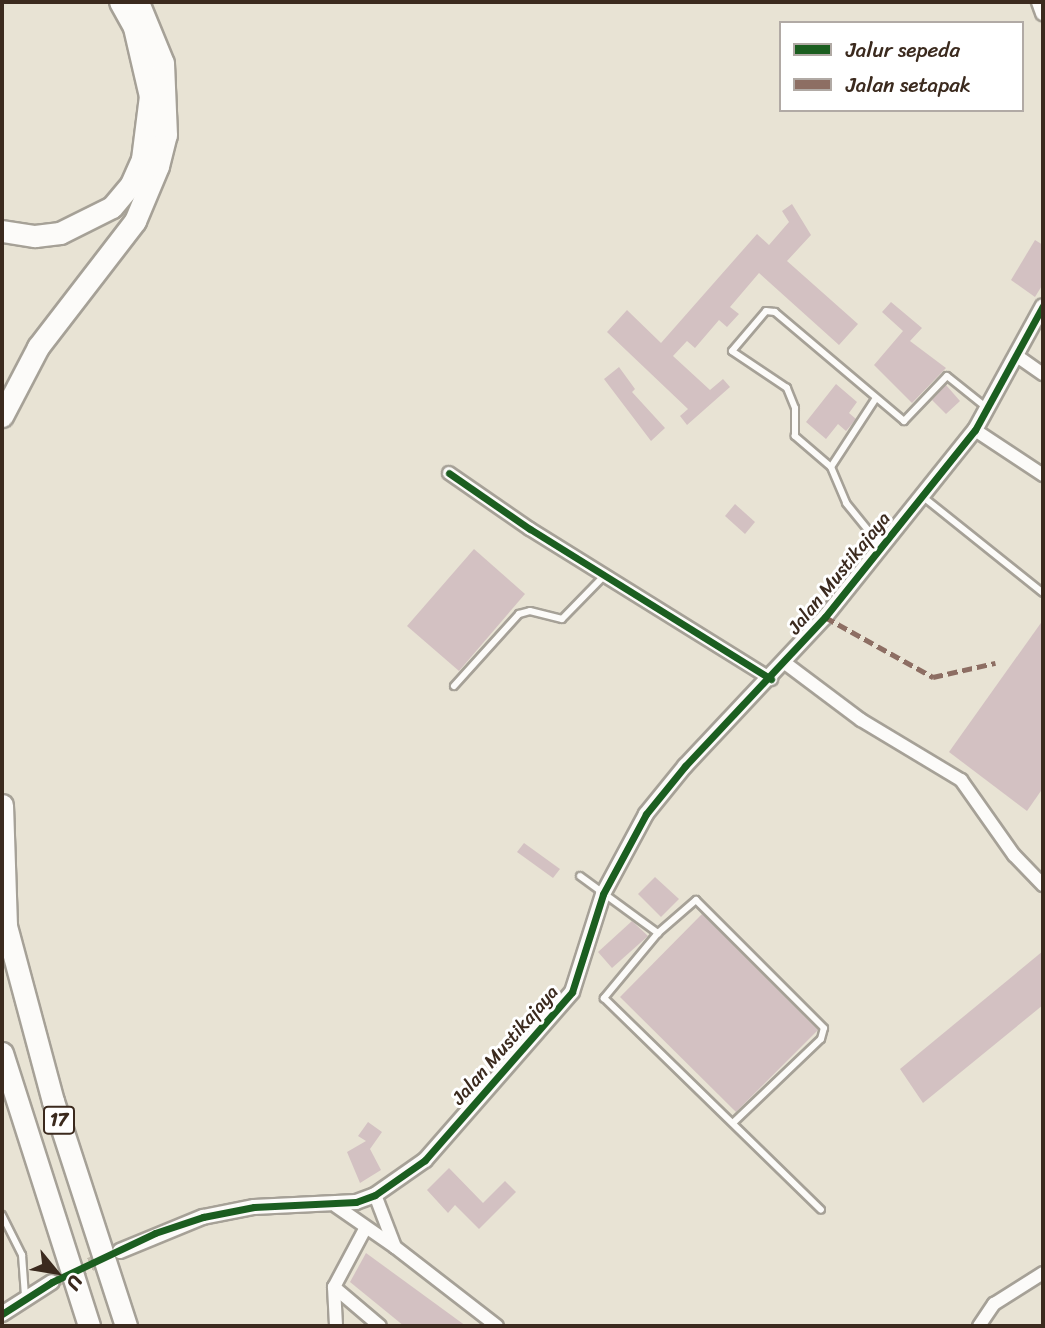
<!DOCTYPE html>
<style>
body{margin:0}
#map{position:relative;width:1045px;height:1328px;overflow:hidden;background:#e8e3d4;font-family:Sriracha,sans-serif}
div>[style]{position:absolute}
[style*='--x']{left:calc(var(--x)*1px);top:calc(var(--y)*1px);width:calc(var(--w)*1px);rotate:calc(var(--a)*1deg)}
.building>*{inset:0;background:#d3c1c2}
.tertiary-tunnel>*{height:14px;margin-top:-7px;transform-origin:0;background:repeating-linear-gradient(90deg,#c5beb0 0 14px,transparent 0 21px)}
.roads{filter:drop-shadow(2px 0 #a6a197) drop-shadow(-2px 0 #a6a197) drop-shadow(0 2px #a6a197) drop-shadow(0 -2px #a6a197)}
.service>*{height:6px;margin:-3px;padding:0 3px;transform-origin:3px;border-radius:3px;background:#fcfbf9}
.minor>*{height:12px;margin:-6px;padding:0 6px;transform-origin:6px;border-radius:6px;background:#fcfbf9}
.tertiary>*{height:14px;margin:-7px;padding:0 7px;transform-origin:7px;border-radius:7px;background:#fcfbf9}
.motorway>*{height:21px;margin:-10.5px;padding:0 10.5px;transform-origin:10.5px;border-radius:10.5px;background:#fcfbf9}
.quiet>*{height:5px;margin-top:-2.5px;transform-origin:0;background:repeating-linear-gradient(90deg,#8d6e63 0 10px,transparent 0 15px)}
.cycleway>*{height:7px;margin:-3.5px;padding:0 3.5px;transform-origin:3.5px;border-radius:3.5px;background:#1b5e20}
span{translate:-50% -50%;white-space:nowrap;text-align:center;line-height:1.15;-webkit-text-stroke:6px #fff;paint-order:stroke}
.shield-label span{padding:2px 5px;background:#fff;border:2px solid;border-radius:5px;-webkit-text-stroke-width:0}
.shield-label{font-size:18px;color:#3b2a1e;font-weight:700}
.street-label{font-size:19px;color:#3b2a1e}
.frame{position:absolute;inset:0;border:4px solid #3b2a1e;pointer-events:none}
.legend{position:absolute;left:779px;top:21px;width:245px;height:91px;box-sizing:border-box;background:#fff;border:2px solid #b1aaa5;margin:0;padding:9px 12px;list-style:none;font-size:21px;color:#3b2a1e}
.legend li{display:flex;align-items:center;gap:14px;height:35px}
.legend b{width:35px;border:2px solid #b1aaa5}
.north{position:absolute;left:21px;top:1237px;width:70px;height:70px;-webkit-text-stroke:5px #fff;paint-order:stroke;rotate:120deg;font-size:19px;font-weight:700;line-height:28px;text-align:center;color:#3b2a1e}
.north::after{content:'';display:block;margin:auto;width:24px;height:32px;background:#3b2a1e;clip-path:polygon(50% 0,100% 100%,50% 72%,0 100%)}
</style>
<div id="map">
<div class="building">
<i style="clip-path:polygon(792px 204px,811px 235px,787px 261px,858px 324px,839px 345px,759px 273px,730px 307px,739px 314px,727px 327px,719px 320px,695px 348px,687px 341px,673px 356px,710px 390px,723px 379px,730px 387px,687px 425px,680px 416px,688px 409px,607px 332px,627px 310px,661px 343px,757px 234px,769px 245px,789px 222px,782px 211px)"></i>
<i style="clip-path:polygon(1035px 240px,1043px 245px,1043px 284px,1035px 297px,1011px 280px)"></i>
<i style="clip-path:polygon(891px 302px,922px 328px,910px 341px,946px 368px,912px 403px,874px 365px,903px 331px,882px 312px)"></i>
<i style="clip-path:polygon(619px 367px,635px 389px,632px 392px,665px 428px,651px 441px,604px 379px)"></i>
<i style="clip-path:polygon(836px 384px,857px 402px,849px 413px,856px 419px,846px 431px,838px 424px,826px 439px,806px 422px)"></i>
<i style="clip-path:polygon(946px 385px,960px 401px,946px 414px,932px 400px)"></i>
<i style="clip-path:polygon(735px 504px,755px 522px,745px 534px,725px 516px)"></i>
<i style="clip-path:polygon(474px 549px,525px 594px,459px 671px,407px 626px)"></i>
<i style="clip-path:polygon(1043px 620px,1043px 788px,1027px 811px,949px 752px)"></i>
<i style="clip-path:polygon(524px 843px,560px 869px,553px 878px,517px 852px)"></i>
<i style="clip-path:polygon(655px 877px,679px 899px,661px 917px,638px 894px)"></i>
<i style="clip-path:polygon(702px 914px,818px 1030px,736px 1112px,620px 997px)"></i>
<i style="clip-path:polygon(632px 921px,648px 936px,612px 968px,598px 952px)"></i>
<i style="clip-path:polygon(1043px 951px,1043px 1005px,923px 1103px,900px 1069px)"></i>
<i style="clip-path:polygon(368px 1122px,382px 1132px,370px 1149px,381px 1170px,360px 1183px,347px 1152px,366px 1141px,358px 1136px)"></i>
<i style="clip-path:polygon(449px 1168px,483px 1203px,505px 1181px,516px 1192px,479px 1229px,455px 1205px,448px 1213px,427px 1190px)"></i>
<i style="clip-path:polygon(366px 1253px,466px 1326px,404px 1326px,350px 1282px)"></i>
</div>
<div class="tertiary-tunnel">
<i style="--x:52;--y:1282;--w:65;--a:-24.6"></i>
</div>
<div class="roads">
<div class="service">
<i style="--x:876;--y:398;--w:82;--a:123.1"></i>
<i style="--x:831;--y:467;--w:39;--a:67"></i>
<i style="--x:846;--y:503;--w:55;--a:50.9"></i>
<i style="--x:831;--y:467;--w:48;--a:-139.3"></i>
<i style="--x:795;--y:436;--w:28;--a:-90"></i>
<i style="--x:795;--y:408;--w:22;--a:-112"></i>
<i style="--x:787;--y:388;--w:66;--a:-146.1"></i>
<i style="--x:732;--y:351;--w:52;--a:-49.6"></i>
<i style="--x:766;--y:311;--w:9;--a:6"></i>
<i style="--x:775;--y:312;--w:169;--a:40.2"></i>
<i style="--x:904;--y:421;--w:62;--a:-46.3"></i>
<i style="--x:947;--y:376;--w:51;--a:38.7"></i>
<i style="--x:922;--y:496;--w:155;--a:38.7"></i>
<i style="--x:454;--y:686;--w:97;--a:-47.9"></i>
<i style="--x:519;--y:614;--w:11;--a:-15"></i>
<i style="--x:530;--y:611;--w:33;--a:14"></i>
<i style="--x:562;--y:619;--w:62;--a:-45.7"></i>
<i style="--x:580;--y:876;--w:97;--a:36.2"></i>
<i style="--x:734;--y:1122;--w:120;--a:-43.7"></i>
<i style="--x:821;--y:1039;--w:11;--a:-75"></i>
<i style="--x:824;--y:1028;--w:181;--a:-135"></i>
<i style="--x:696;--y:900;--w:50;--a:139"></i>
<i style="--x:658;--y:933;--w:85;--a:129.7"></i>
<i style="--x:604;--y:998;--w:303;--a:44.3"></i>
<i style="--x:2;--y:1215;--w:45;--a:63.4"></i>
<i style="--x:22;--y:1255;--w:41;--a:85.8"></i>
</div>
<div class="minor">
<i style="--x:1017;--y:356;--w:32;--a:35"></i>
<i style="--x:975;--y:430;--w:82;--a:33.5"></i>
<i style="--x:449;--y:473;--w:98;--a:34.7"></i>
<i style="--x:530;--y:529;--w:284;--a:31.9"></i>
<i style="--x:785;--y:663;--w:95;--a:36.9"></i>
<i style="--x:861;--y:720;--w:117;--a:31"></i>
<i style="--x:961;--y:780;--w:92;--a:54.8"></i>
<i style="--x:1014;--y:855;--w:42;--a:46"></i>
<i style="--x:336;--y:1206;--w:72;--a:34.8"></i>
<i style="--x:395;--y:1247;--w:56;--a:-111"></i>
<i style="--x:365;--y:1229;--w:66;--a:118.1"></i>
<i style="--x:334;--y:1287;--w:60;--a:40.3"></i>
<i style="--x:395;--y:1247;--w:129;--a:37.8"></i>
<i style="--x:334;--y:1287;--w:39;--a:87"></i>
<i style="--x:979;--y:1326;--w:27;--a:-56"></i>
<i style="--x:994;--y:1304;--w:58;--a:-32.3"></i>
</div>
<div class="tertiary">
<i style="--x:1039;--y:2;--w:12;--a:70"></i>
<i style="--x:120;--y:1251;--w:90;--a:-22.3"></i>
<i style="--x:203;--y:1217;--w:52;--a:-11.1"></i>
<i style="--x:254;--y:1207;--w:102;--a:-2.8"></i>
<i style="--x:356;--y:1202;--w:20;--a:-20"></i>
<i style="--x:375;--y:1195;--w:61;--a:-35"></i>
<i style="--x:425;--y:1160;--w:223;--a:-48.8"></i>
<i style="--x:572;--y:992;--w:103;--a:-72.4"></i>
<i style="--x:603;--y:894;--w:91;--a:-61.7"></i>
<i style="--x:646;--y:814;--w:62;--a:-50.9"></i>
<i style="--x:685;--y:766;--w:204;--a:-46.8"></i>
<i style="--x:825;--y:617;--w:240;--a:-51.3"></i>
<i style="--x:975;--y:430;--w:141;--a:-61.3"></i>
<i style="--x:2;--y:1314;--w:59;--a:-32.6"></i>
</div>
<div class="motorway">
<i style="--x:2;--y:231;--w:33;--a:9"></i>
<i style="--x:35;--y:236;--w:25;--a:-7"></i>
<i style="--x:60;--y:233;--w:58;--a:-26.6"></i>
<i style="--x:112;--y:207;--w:30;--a:-50"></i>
<i style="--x:131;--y:184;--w:27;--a:-66"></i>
<i style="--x:142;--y:159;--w:64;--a:-82.8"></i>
<i style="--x:150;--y:96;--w:71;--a:-103.1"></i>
<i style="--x:134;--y:27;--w:29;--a:-119"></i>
<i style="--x:2;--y:416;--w:78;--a:-62.4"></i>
<i style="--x:38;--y:347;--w:159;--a:-52.4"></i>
<i style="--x:135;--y:221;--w:60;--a:-67.3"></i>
<i style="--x:158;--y:166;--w:32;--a:-76"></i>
<i style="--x:166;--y:135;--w:72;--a:-92.4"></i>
<i style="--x:163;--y:63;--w:66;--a:-112.3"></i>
<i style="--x:2;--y:805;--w:120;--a:88.1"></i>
<i style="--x:2;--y:911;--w:197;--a:75"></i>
<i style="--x:53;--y:1101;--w:237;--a:72"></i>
<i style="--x:2;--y:1053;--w:287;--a:72.3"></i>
</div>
</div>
<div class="quiet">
<i style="--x:825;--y:617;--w:124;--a:29.1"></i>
<i style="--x:933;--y:677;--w:64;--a:-12.7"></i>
</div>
<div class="cycleway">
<i style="--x:449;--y:473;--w:98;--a:34.7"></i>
<i style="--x:530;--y:529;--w:284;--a:31.9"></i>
<i style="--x:2;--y:1314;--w:59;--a:-32.6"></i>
<i style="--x:52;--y:1282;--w:114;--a:-25.4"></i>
<i style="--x:155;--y:1233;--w:51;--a:-18.4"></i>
<i style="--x:203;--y:1217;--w:52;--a:-11.1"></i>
<i style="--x:254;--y:1207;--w:102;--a:-2.8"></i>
<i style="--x:356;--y:1202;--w:20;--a:-20"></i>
<i style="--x:375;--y:1195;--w:61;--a:-35"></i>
<i style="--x:425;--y:1160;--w:223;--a:-48.8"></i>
<i style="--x:572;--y:992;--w:103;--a:-72.4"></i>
<i style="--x:603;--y:894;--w:91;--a:-61.7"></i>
<i style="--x:646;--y:814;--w:62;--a:-50.9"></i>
<i style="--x:685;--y:766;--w:204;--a:-46.8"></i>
<i style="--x:825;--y:617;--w:240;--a:-51.3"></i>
<i style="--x:975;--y:430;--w:141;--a:-61.3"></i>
</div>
<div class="shield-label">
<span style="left:59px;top:1120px">17</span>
</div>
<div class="street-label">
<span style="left:839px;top:573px;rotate:-51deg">Jalan Mustikajaya</span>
<span style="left:505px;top:1045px;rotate:-49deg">Jalan Mustikajaya</span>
</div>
<div class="frame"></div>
<ul class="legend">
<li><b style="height:9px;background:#1b5e20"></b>Jalur sepeda</li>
<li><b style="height:9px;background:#8d6e63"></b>Jalan setapak</li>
</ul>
<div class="north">U</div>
</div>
